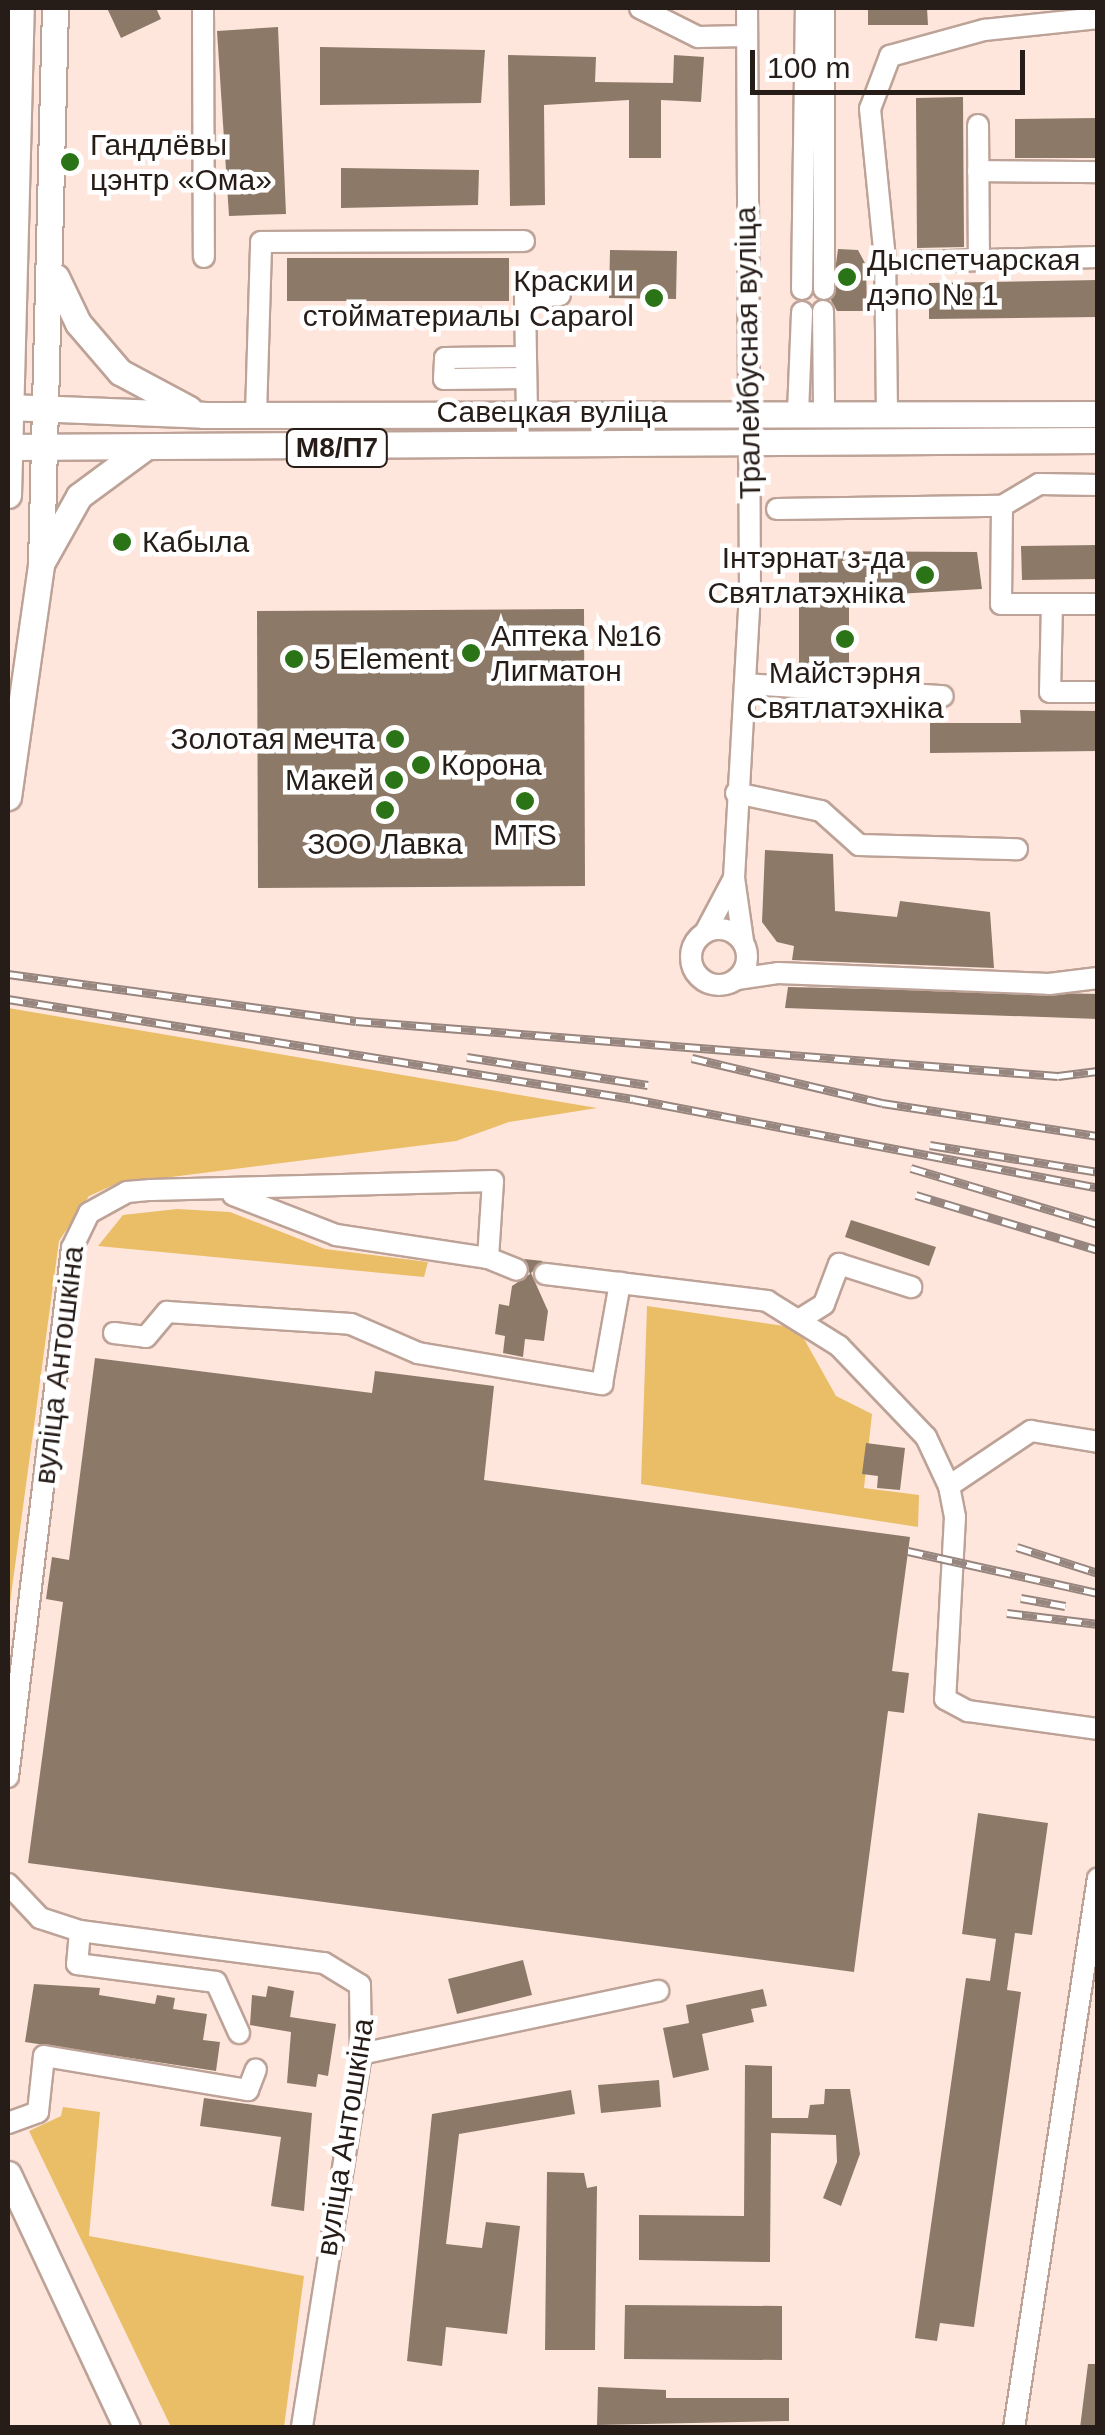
<!DOCTYPE html>
<meta charset="utf-8">
<style>
body{margin:0}
#map{position:relative;width:1105px;height:2435px;overflow:hidden;background:#fee6dd;font-family:Arial,sans-serif}
div>[style]{position:absolute}
[style*='--x']{left:calc(var(--x)*1px);top:calc(var(--y)*1px);width:calc(var(--w)*1px);rotate:calc(var(--a)*1deg)}
.green>*{inset:0;background:#eabd67}
.building>*{inset:0;background:#8d7968}
.roads{filter:drop-shadow(2px 0 #bda297) drop-shadow(-2px 0 #bda297) drop-shadow(0 2px #bda297) drop-shadow(0 -2px #bda297)}
.minor>*{height:20px;margin:-10px;padding:0 10px;transform-origin:10px;border-radius:10px;background:#fff}
.minor>.ring{margin:-10px;padding:0;box-sizing:content-box;background:none;border:20px solid #fff;border-radius:50%}
.major>*{height:25px;margin:-12.5px;padding:0 12.5px;transform-origin:12.5px;border-radius:12.5px;background:#fff}
.rail>*{height:9px;margin-top:-4.5px;transform-origin:0;background:repeating-linear-gradient(90deg,#fff 0 15px,#97867f 0 30px);box-sizing:border-box;border-block:2px solid #97867f}
.dots>*{width:28px;height:28px;translate:-50% -50%;box-sizing:border-box;border:5px solid #fff;border-radius:50%}
span{translate:-50% -50%;white-space:nowrap;text-align:center;line-height:1.15;-webkit-text-stroke:9px #fff;paint-order:stroke}
.shield-label span{padding:2px 8px;background:#fff;border:2px solid;border-radius:8px;-webkit-text-stroke-width:0}
.shield-label{font-size:28px;color:#261c18;font-weight:700}
.poi-label{font-size:30px;color:#261c18}
.left{translate:0 -50%;text-align:left}
.right{translate:-100% -50%;text-align:right}
.street-label{font-size:30px;color:#261c18}
.frame{position:absolute;inset:0;border:10px solid #261c18;pointer-events:none}
.scale{position:absolute;left:750px;top:50px;width:275px;height:45px;box-sizing:border-box;border:5px solid #261c18;border-top:0;padding-left:12px;font-size:30px;line-height:35px;white-space:nowrap;color:#261c18;-webkit-text-stroke:8px #fff;paint-order:stroke}
</style>
<div id="map">
<div class="green">
<i style="clip-path:polygon(8px 1008px,597px 1108px,509px 1122px,456px 1141px,116px 1184px,89px 1196px,59px 1241px,8px 1618px)"></i>
<i style="clip-path:polygon(177px 1209px,230px 1212px,325px 1249px,428px 1262px,424px 1277px,98px 1246px,123px 1215px)"></i>
<i style="clip-path:polygon(647px 1306px,798px 1328px,836px 1396px,872px 1414px,864px 1488px,919px 1495px,918px 1527px,641px 1484px)"></i>
<i style="clip-path:polygon(63px 2107px,100px 2112px,89px 2236px,304px 2276px,284px 2427px,171px 2427px,29px 2131px,61px 2116px)"></i>
</div>
<div class="building">
<i style="clip-path:polygon(107px 8px,156px 8px,161px 19px,121px 38px)"></i>
<i style="clip-path:polygon(868px 8px,927px 8px,928px 25px,868px 25px)"></i>
<i style="clip-path:polygon(278px 27px,286px 214px,229px 216px,217px 31px)"></i>
<i style="clip-path:polygon(320px 47px,485px 50px,481px 103px,320px 105px)"></i>
<i style="clip-path:polygon(508px 55px,596px 57px,595px 82px,673px 83px,674px 55px,704px 57px,701px 102px,661px 100px,661px 158px,629px 158px,629px 100px,544px 105px,545px 205px,510px 206px)"></i>
<i style="clip-path:polygon(963px 97px,964px 247px,917px 248px,916px 98px)"></i>
<i style="clip-path:polygon(1098px 118px,1098px 158px,1015px 158px,1015px 119px)"></i>
<i style="clip-path:polygon(341px 168px,479px 170px,478px 205px,341px 208px)"></i>
<i style="clip-path:polygon(838px 249px,858px 250px,866px 265px,867px 311px,837px 311px,831px 300px)"></i>
<i style="clip-path:polygon(610px 250px,677px 251px,676px 299px,609px 298px)"></i>
<i style="clip-path:polygon(287px 258px,509px 258px,509px 301px,287px 301px)"></i>
<i style="clip-path:polygon(1098px 280px,1098px 317px,929px 319px,929px 283px)"></i>
<i style="clip-path:polygon(1098px 545px,1098px 579px,1022px 580px,1021px 546px)"></i>
<i style="clip-path:polygon(799px 551px,977px 552px,982px 589px,880px 595px,880px 583px,849px 583px,849px 667px,799px 667px)"></i>
<i style="clip-path:polygon(584px 609px,585px 886px,258px 888px,257px 611px)"></i>
<i style="clip-path:polygon(1020px 710px,1098px 711px,1098px 751px,930px 753px,930px 723px,1021px 723px)"></i>
<i style="clip-path:polygon(765px 850px,833px 854px,835px 911px,897px 917px,900px 901px,990px 912px,994px 968px,792px 960px,794px 946px,777px 942px,762px 922px)"></i>
<i style="clip-path:polygon(788px 987px,1098px 994px,1098px 1019px,785px 1008px)"></i>
<i style="clip-path:polygon(851px 1220px,936px 1247px,929px 1266px,845px 1237px)"></i>
<i style="clip-path:polygon(524px 1259px,543px 1261px,531px 1273px,548px 1311px,544px 1341px,525px 1339px,523px 1357px,503px 1353px,505px 1336px,495px 1334px,499px 1304px,509px 1306px,512px 1286px,530px 1274px)"></i>
<i style="clip-path:polygon(95px 1358px,372px 1393px,375px 1371px,494px 1386px,484px 1480px,910px 1537px,892px 1671px,909px 1673px,904px 1713px,888px 1711px,854px 1972px,28px 1863px,63px 1602px,46px 1599px,52px 1557px,69px 1560px)"></i>
<i style="clip-path:polygon(866px 1443px,905px 1448px,900px 1490px,877px 1488px,878px 1476px,862px 1474px)"></i>
<i style="clip-path:polygon(978px 1813px,1048px 1823px,1032px 1935px,1015px 1933px,1007px 1990px,1021px 1992px,974px 2327px,940px 2323px,937px 2341px,915px 2338px,966px 1978px,990px 1981px,996px 1939px,962px 1934px)"></i>
<i style="clip-path:polygon(523px 1960px,532px 1995px,457px 2014px,448px 1979px)"></i>
<i style="clip-path:polygon(34px 1984px,100px 1988px,99px 1995px,155px 2004px,157px 1995px,175px 1998px,173px 2009px,207px 2014px,203px 2040px,220px 2042px,216px 2071px,25px 2042px)"></i>
<i style="clip-path:polygon(268px 1986px,294px 1991px,290px 2017px,336px 2024px,328px 2076px,318px 2074px,316px 2087px,287px 2083px,291px 2032px,250px 2025px,252px 1995px,266px 1997px)"></i>
<i style="clip-path:polygon(763px 1989px,767px 2006px,751px 2009px,754px 2022px,702px 2034px,709px 2070px,673px 2078px,663px 2028px,689px 2023px,686px 2005px)"></i>
<i style="clip-path:polygon(745px 2065px,772px 2066px,772px 2118px,808px 2118px,810px 2105px,824px 2104px,825px 2089px,850px 2089px,860px 2154px,841px 2206px,823px 2198px,837px 2162px,836px 2135px,771px 2133px,770px 2262px,639px 2260px,639px 2215px,744px 2216px)"></i>
<i style="clip-path:polygon(659px 2080px,661px 2107px,601px 2113px,598px 2085px)"></i>
<i style="clip-path:polygon(571px 2090px,575px 2114px,459px 2134px,446px 2244px,482px 2248px,486px 2222px,520px 2226px,507px 2334px,446px 2327px,442px 2366px,407px 2361px,432px 2114px)"></i>
<i style="clip-path:polygon(204px 2098px,312px 2113px,304px 2211px,271px 2206px,281px 2137px,200px 2126px)"></i>
<i style="clip-path:polygon(547px 2172px,584px 2173px,587px 2188px,597px 2186px,595px 2350px,545px 2350px)"></i>
<i style="clip-path:polygon(625px 2305px,782px 2306px,782px 2360px,624px 2359px)"></i>
<i style="clip-path:polygon(1088px 2364px,1098px 2364px,1098px 2428px,1080px 2428px)"></i>
<i style="clip-path:polygon(598px 2387px,666px 2390px,666px 2398px,789px 2398px,789px 2421px,597px 2425px)"></i>
</div>
<div class="roads">
<div class="minor">
<i style="--x:203;--y:8;--w:249;--a:89.8"></i>
<i style="--x:640;--y:8;--w:65;--a:26.6"></i>
<i style="--x:698;--y:37;--w:49;--a:-1.2"></i>
<i style="--x:978;--y:125;--w:135;--a:89.6"></i>
<i style="--x:978;--y:171;--w:120;--a:0.5"></i>
<i style="--x:911;--y:262;--w:187;--a:-1.5"></i>
<i style="--x:802;--y:289;--w:281;--a:-89.2"></i>
<i style="--x:824;--y:289;--w:281;--a:-90"></i>
<i style="--x:823;--y:311;--w:102;--a:89.4"></i>
<i style="--x:526;--y:357;--w:59;--a:-91"></i>
<i style="--x:525;--y:298;--w:35;--a:-5"></i>
<i style="--x:526;--y:378;--w:82;--a:179.3"></i>
<i style="--x:444;--y:379;--w:21;--a:-87"></i>
<i style="--x:445;--y:358;--w:81;--a:-0.7"></i>
<i style="--x:526;--y:357;--w:55;--a:89"></i>
<i style="--x:798;--y:413;--w:101;--a:-87.7"></i>
<i style="--x:887;--y:413;--w:154;--a:-90.7"></i>
<i style="--x:885;--y:259;--w:151;--a:-95.7"></i>
<i style="--x:870;--y:109;--w:57;--a:-69.3"></i>
<i style="--x:890;--y:56;--w:98;--a:-15.5"></i>
<i style="--x:984;--y:30;--w:115;--a:-6"></i>
<i style="--x:256;--y:415;--w:173;--a:-88.3"></i>
<i style="--x:261;--y:242;--w:263;--a:-0.2"></i>
<i style="--x:1002;--y:506;--w:98;--a:90.6"></i>
<i style="--x:1001;--y:604;--w:97;--a:0"></i>
<i style="--x:777;--y:509;--w:225;--a:-0.8"></i>
<i style="--x:1002;--y:506;--w:43;--a:-30.7"></i>
<i style="--x:1039;--y:484;--w:59;--a:1"></i>
<i style="--x:1052;--y:604;--w:88;--a:91.3"></i>
<i style="--x:1050;--y:692;--w:48;--a:0"></i>
<i style="--x:745;--y:684;--w:198;--a:3.5"></i>
<i style="--x:736;--y:793;--w:87;--a:12"></i>
<i style="--x:821;--y:811;--w:51;--a:41.8"></i>
<i style="--x:859;--y:845;--w:158;--a:1.5"></i>
<i class="ring" style="left:691px;top:929px;width:36px;height:36px"></i>
<i style="--x:706;--y:931;--w:58;--a:-62.1"></i>
<i style="--x:743;--y:941;--w:64;--a:-98.1"></i>
<i style="--x:734;--y:878;--w:285;--a:-86.8"></i>
<i style="--x:750;--y:593;--w:585;--a:-90.29"></i>
<i style="--x:737;--y:979;--w:41;--a:-8.3"></i>
<i style="--x:778;--y:973;--w:271;--a:2.3"></i>
<i style="--x:1049;--y:984;--w:49;--a:-7"></i>
<i style="--x:233;--y:1195;--w:110;--a:21.2"></i>
<i style="--x:336;--y:1235;--w:154;--a:8.6"></i>
<i style="--x:488;--y:1258;--w:31;--a:22"></i>
<i style="--x:545;--y:1274;--w:224;--a:6.9"></i>
<i style="--x:767;--y:1301;--w:85;--a:32"></i>
<i style="--x:839;--y:1346;--w:126;--a:46.3"></i>
<i style="--x:926;--y:1437;--w:54;--a:64.9"></i>
<i style="--x:949;--y:1486;--w:32;--a:79"></i>
<i style="--x:955;--y:1517;--w:182;--a:93.1"></i>
<i style="--x:945;--y:1699;--w:26;--a:28"></i>
<i style="--x:968;--y:1711;--w:131;--a:7.9"></i>
<i style="--x:802;--y:1318;--w:26;--a:-32"></i>
<i style="--x:824;--y:1304;--w:43;--a:-69.4"></i>
<i style="--x:839;--y:1264;--w:76;--a:17.7"></i>
<i style="--x:114;--y:1333;--w:32;--a:7"></i>
<i style="--x:146;--y:1337;--w:33;--a:-50"></i>
<i style="--x:167;--y:1312;--w:184;--a:3.7"></i>
<i style="--x:351;--y:1324;--w:73;--a:23.4"></i>
<i style="--x:418;--y:1353;--w:187;--a:9.6"></i>
<i style="--x:602;--y:1384;--w:103;--a:-79.9"></i>
<i style="--x:949;--y:1486;--w:99;--a:-33.9"></i>
<i style="--x:1031;--y:1431;--w:68;--a:9.3"></i>
<i style="--x:8;--y:1777;--w:533;--a:-83.1"></i>
<i style="--x:72;--y:1248;--w:39;--a:-64"></i>
<i style="--x:89;--y:1213;--w:43;--a:-28.9"></i>
<i style="--x:127;--y:1192;--w:24;--a:-5"></i>
<i style="--x:151;--y:1190;--w:342;--a:-1.5"></i>
<i style="--x:493;--y:1181;--w:77;--a:93.7"></i>
<i style="--x:8;--y:1884;--w:47;--a:46.7"></i>
<i style="--x:40;--y:1918;--w:42;--a:18"></i>
<i style="--x:80;--y:1931;--w:246;--a:7.5"></i>
<i style="--x:324;--y:1963;--w:42;--a:31.4"></i>
<i style="--x:360;--y:1985;--w:69;--a:89.2"></i>
<i style="--x:361;--y:2054;--w:379;--a:99"></i>
<i style="--x:80;--y:1931;--w:33;--a:95"></i>
<i style="--x:77;--y:1964;--w:140;--a:7.4"></i>
<i style="--x:216;--y:1982;--w:56;--a:65.7"></i>
<i style="--x:361;--y:2054;--w:304;--a:-12"></i>
<i style="--x:8;--y:2123;--w:32;--a:-20"></i>
<i style="--x:38;--y:2112;--w:56;--a:-83.9"></i>
<i style="--x:44;--y:2056;--w:207;--a:9.5"></i>
<i style="--x:248;--y:2090;--w:22;--a:-69"></i>
<i style="--x:1014;--y:2428;--w:556;--a:-81.32"></i>
</div>
<div class="major">
<i style="--x:56;--y:277;--w:51;--a:64.4"></i>
<i style="--x:78;--y:323;--w:65;--a:49.4"></i>
<i style="--x:120;--y:372;--w:78;--a:28.2"></i>
<i style="--x:8;--y:407;--w:195;--a:2.3"></i>
<i style="--x:203;--y:415;--w:895;--a:-0.06"></i>
<i style="--x:8;--y:447;--w:1090;--a:-0.37"></i>
<i style="--x:8;--y:495;--w:487;--a:-88.5"></i>
<i style="--x:43;--y:560;--w:73;--a:-60.6"></i>
<i style="--x:79;--y:496;--w:81;--a:-36.4"></i>
<i style="--x:8;--y:797;--w:235;--a:-81.9"></i>
<i style="--x:41;--y:564;--w:556;--a:-88.56"></i>
<i style="--x:8;--y:2174;--w:280;--a:64.9"></i>
</div>
</div>
<div class="rail">
<i style="--x:8;--y:974;--w:351;--a:7.7"></i>
<i style="--x:356;--y:1021;--w:704;--a:4.48"></i>
<i style="--x:1058;--y:1076;--w:40;--a:-7.1"></i>
<i style="--x:8;--y:999;--w:633;--a:9.09"></i>
<i style="--x:633;--y:1099;--w:473;--a:10.8"></i>
<i style="--x:467;--y:1057;--w:183;--a:8.8"></i>
<i style="--x:692;--y:1058;--w:195;--a:13.3"></i>
<i style="--x:882;--y:1103;--w:219;--a:8.7"></i>
<i style="--x:930;--y:1145;--w:170;--a:9.1"></i>
<i style="--x:911;--y:1168;--w:195;--a:16.7"></i>
<i style="--x:916;--y:1195;--w:190;--a:16.8"></i>
<i style="--x:1017;--y:1547;--w:85;--a:17.8"></i>
<i style="--x:908;--y:1551;--w:195;--a:12.5"></i>
<i style="--x:1021;--y:1598;--w:45;--a:10.3"></i>
<i style="--x:1007;--y:1613;--w:92;--a:6.9"></i>
</div>
<div class="dots">
<i style="left:70px;top:162px;background:#2a7317"></i>
<i style="left:847px;top:277px;background:#2a7317"></i>
<i style="left:654px;top:298px;background:#2a7317"></i>
<i style="left:122px;top:542px;background:#2a7317"></i>
<i style="left:925px;top:575px;background:#2a7317"></i>
<i style="left:845px;top:639px;background:#2a7317"></i>
<i style="left:471px;top:653px;background:#2a7317"></i>
<i style="left:294px;top:659px;background:#2a7317"></i>
<i style="left:395px;top:739px;background:#2a7317"></i>
<i style="left:421px;top:765px;background:#2a7317"></i>
<i style="left:394px;top:780px;background:#2a7317"></i>
<i style="left:525px;top:801px;background:#2a7317"></i>
<i style="left:385px;top:810px;background:#2a7317"></i>
</div>
<div class="shield-label">
<span style="left:337px;top:448px">М8/П7</span>
</div>
<div class="poi-label">
<span class="left" style="left:90px;top:162px">Гандлёвы<br>цэнтр «Ома»</span>
<span class="left" style="left:867px;top:277px">Дыспетчарская<br>дэпо № 1</span>
<span class="right" style="left:634px;top:298px">Краски и<br>стойматериалы Сaparol</span>
<span class="left" style="left:142px;top:542px">Кабыла</span>
<span class="right" style="left:905px;top:575px">Інтэрнат з-да<br>Святлатэхніка</span>
<span class="left" style="left:491px;top:653px">Аптека №16<br>Лигматон</span>
<span class="left" style="left:314px;top:659px">5 Element</span>
<span style="left:845px;top:690px">Майстэрня<br>Святлатэхніка</span>
<span class="right" style="left:375px;top:739px">Золотая мечта</span>
<span class="left" style="left:441px;top:765px">Корона</span>
<span class="right" style="left:374px;top:780px">Макей</span>
<span style="left:525px;top:835px">MTS</span>
<span style="left:385px;top:844px">ЗОО Лавка</span>
</div>
<div class="street-label">
<span style="left:748px;top:353px;rotate:-91deg">Тралейбусная вуліца</span>
<span style="left:552px;top:412px">Савецкая вуліца</span>
<span style="left:59px;top:1365px;rotate:-83deg">вуліца Антошкіна</span>
<span style="left:345px;top:2137px;rotate:-81deg">вуліца Антошкіна</span>
</div>
<div class="frame"></div>
<div class="scale">100 m</div>
</div>
